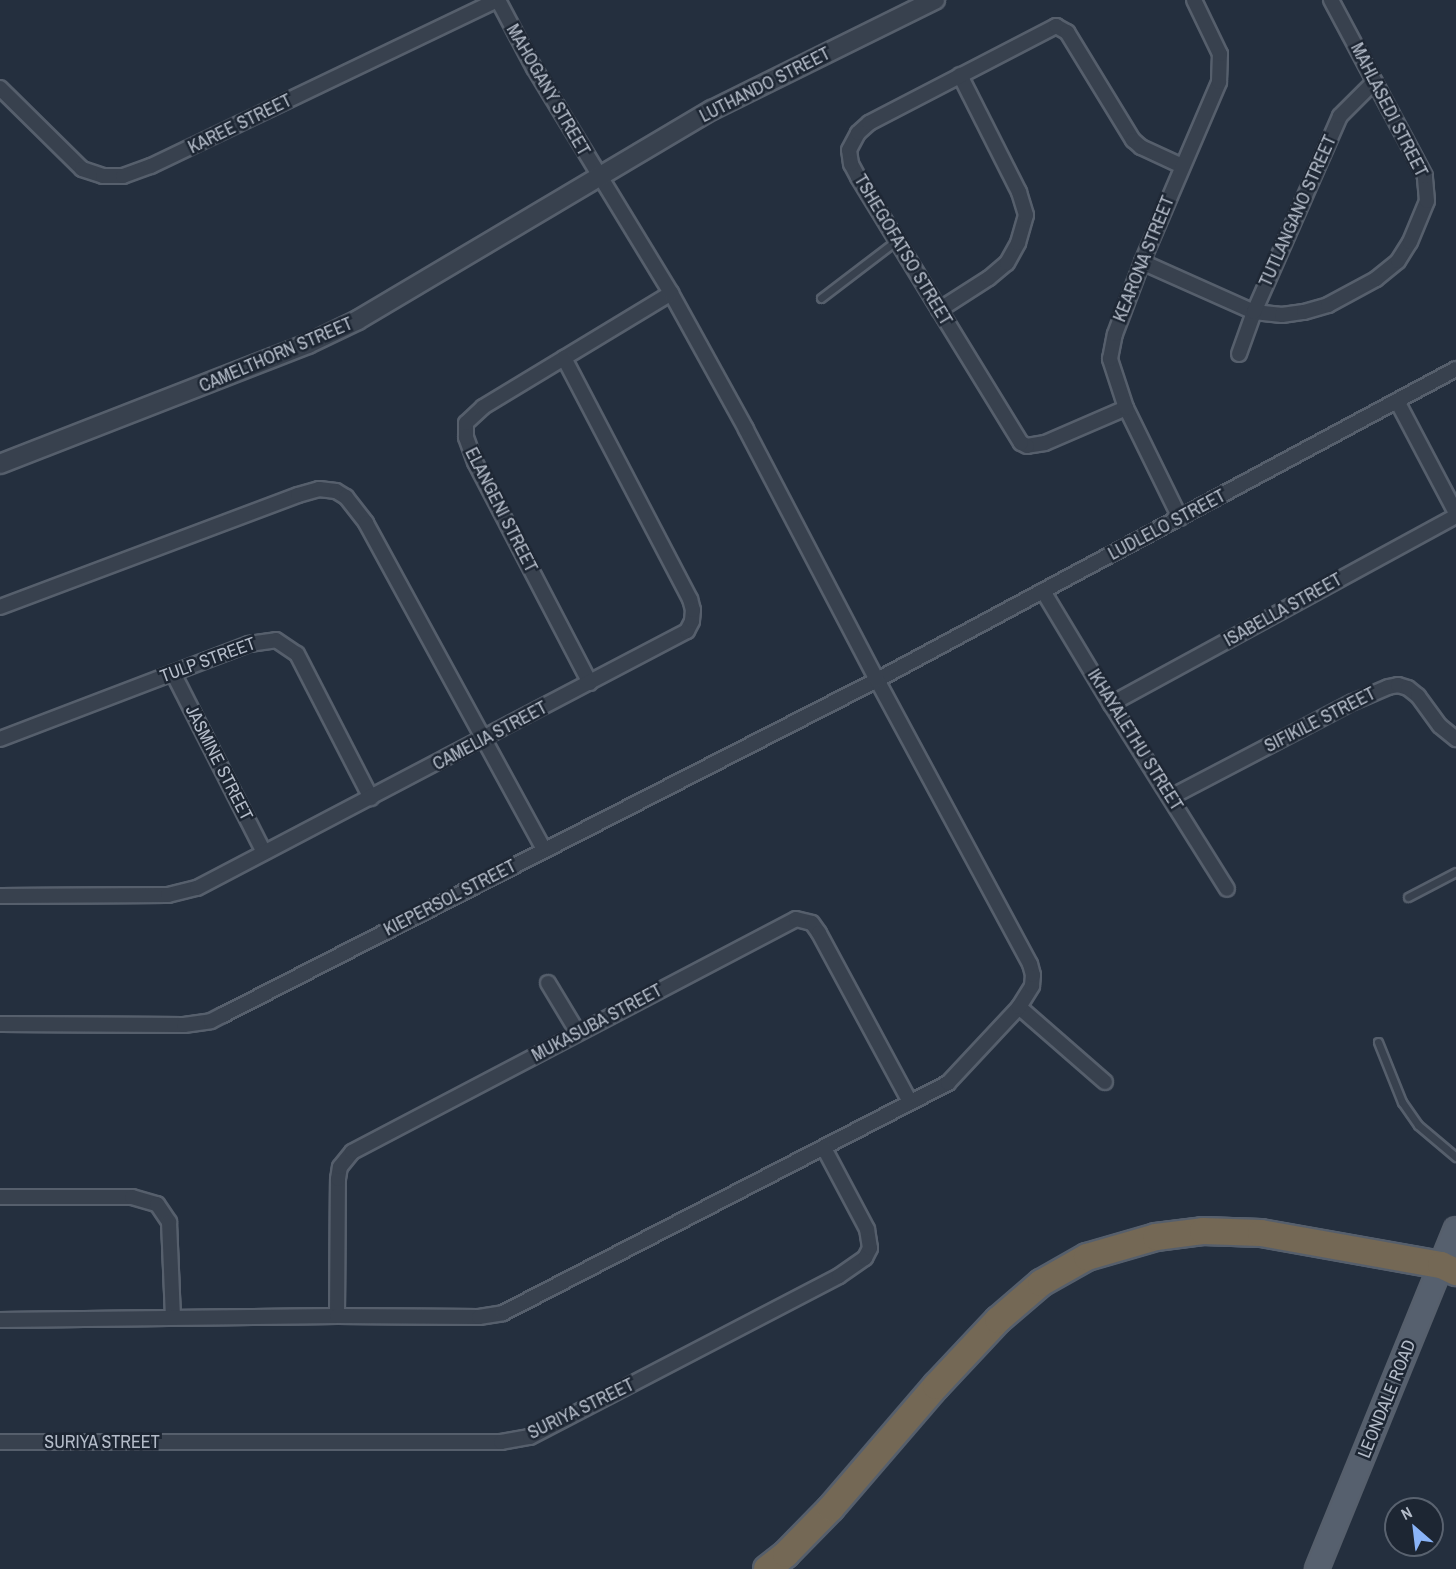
<!DOCTYPE html>
<style>
body{margin:0}
#map{position:relative;width:1456px;height:1569px;overflow:hidden;background:#242f3e;font-family:"Archivo Narrow",sans-serif}
div>[style]{position:absolute}
[style*='--x']{left:calc(var(--x)*1px);top:calc(var(--y)*1px);width:calc(var(--w)*1px);rotate:calc(var(--a)*1deg)}
.roads{filter:drop-shadow(2px 0 #565f6c) drop-shadow(-2px 0 #565f6c) drop-shadow(0 2px #565f6c) drop-shadow(0 -2px #565f6c)}
.service>*{height:7px;margin:-3.5px;padding:0 3.5px;transform-origin:3.5px;border-radius:3.5px;background:#38414e}
.minor>*{height:14px;margin:-7px;padding:0 7px;transform-origin:7px;border-radius:7px;background:#38414e}
.tertiary>*{height:18px;margin:-9px;padding:0 9px;transform-origin:9px;border-radius:9px;background:#38414e}
.primary>*{height:22px;margin:-11px;padding:0 11px;transform-origin:11px;border-radius:11px;background:#56606e}
.motorway>*{height:26px;margin:-13px;padding:0 13px;transform-origin:13px;border-radius:13px;background:#746855}
span{translate:-50% -50%;white-space:nowrap;text-align:center;line-height:1.15;-webkit-text-stroke:5px #1d2633;paint-order:stroke}
.street-label{font-size:18px;color:#b4bcc9}
.north{position:absolute;left:1384px;top:1497px;width:60px;height:60px;box-sizing:border-box;background:#1d2633;border:2px solid #59626f;border-radius:50%;rotate:332deg;font-size:16px;font-weight:700;line-height:24px;text-align:center;color:#b4bcc9}
.north::after{content:'';display:block;margin:auto;width:21px;height:27px;background:#8ab4f8;clip-path:polygon(50% 0,100% 100%,50% 72%,0 100%)}
</style>
<div id="map">
<div class="roads">
<div class="service">
<i style="--x:821;--y:298;--w:96;--a:-37.3"></i>
<i style="--x:1408;--y:897;--w:54;--a:-27.5"></i>
<i style="--x:1378;--y:1042;--w:65;--a:68.2"></i>
<i style="--x:1402;--y:1102;--w:28;--a:55"></i>
<i style="--x:1418;--y:1125;--w:50;--a:40.1"></i>
</div>
<div class="minor">
<i style="--x:0;--y:88;--w:115;--a:44.6"></i>
<i style="--x:82;--y:169;--w:22;--a:18"></i>
<i style="--x:103;--y:176;--w:20;--a:0"></i>
<i style="--x:123;--y:176;--w:30;--a:-20"></i>
<i style="--x:151;--y:166;--w:384;--a:-25.6"></i>
<i style="--x:1142;--y:262;--w:123;--a:24.1"></i>
<i style="--x:1254;--y:312;--w:28;--a:6"></i>
<i style="--x:1282;--y:315;--w:22;--a:-8"></i>
<i style="--x:1304;--y:312;--w:25;--a:-16"></i>
<i style="--x:1328;--y:305;--w:55;--a:-28.4"></i>
<i style="--x:1376;--y:279;--w:28;--a:-39"></i>
<i style="--x:1398;--y:261;--w:22;--a:-58"></i>
<i style="--x:1410;--y:242;--w:44;--a:-67.5"></i>
<i style="--x:1427;--y:201;--w:25;--a:-95"></i>
<i style="--x:1425;--y:176;--w:200;--a:-118.1"></i>
<i style="--x:939;--y:310;--w:59;--a:-32.6"></i>
<i style="--x:989;--y:278;--w:23;--a:-40"></i>
<i style="--x:1007;--y:263;--w:23;--a:-61"></i>
<i style="--x:1018;--y:243;--w:29;--a:-74"></i>
<i style="--x:1026;--y:215;--w:24;--a:-107"></i>
<i style="--x:1019;--y:192;--w:131;--a:-116.8"></i>
<i style="--x:1239;--y:354;--w:45;--a:-70.3"></i>
<i style="--x:1254;--y:312;--w:214;--a:-66.3"></i>
<i style="--x:1340;--y:116;--w:49;--a:-45"></i>
<i style="--x:1397;--y:401;--w:127;--a:62.2"></i>
<i style="--x:1126;--y:408;--w:88;--a:156.6"></i>
<i style="--x:1045;--y:443;--w:18;--a:171"></i>
<i style="--x:1027;--y:446;--w:7;--a:-153"></i>
<i style="--x:1021;--y:443;--w:312;--a:-121.5"></i>
<i style="--x:858;--y:177;--w:15;--a:-118"></i>
<i style="--x:851;--y:164;--w:14;--a:-98"></i>
<i style="--x:849;--y:150;--w:19;--a:-62"></i>
<i style="--x:858;--y:133;--w:15;--a:-42"></i>
<i style="--x:869;--y:123;--w:211;--a:-27.4"></i>
<i style="--x:1056;--y:26;--w:13;--a:29"></i>
<i style="--x:1067;--y:32;--w:127;--a:58.6"></i>
<i style="--x:1133;--y:140;--w:11;--a:41"></i>
<i style="--x:1141;--y:147;--w:45;--a:24.9"></i>
<i style="--x:1180;--y:518;--w:123;--a:-116.1"></i>
<i style="--x:1126;--y:408;--w:52;--a:-108.1"></i>
<i style="--x:1110;--y:359;--w:25;--a:-79"></i>
<i style="--x:1115;--y:334;--w:77;--a:-69.4"></i>
<i style="--x:1142;--y:262;--w:196;--a:-66.8"></i>
<i style="--x:1219;--y:82;--w:28;--a:-88"></i>
<i style="--x:1220;--y:54;--w:60;--a:-115.7"></i>
<i style="--x:1043;--y:591;--w:132;--a:59"></i>
<i style="--x:1111;--y:704;--w:218;--a:57.9"></i>
<i style="--x:0;--y:607;--w:318;--a:-20.6"></i>
<i style="--x:298;--y:495;--w:22;--a:-16"></i>
<i style="--x:319;--y:489;--w:17;--a:7"></i>
<i style="--x:336;--y:491;--w:12;--a:31"></i>
<i style="--x:346;--y:497;--w:33;--a:52"></i>
<i style="--x:366;--y:523;--w:371;--a:61.4"></i>
<i style="--x:173;--y:673;--w:201;--a:63.1"></i>
<i style="--x:590;--y:683;--w:249;--a:-117.5"></i>
<i style="--x:475;--y:462;--w:27;--a:-110"></i>
<i style="--x:466;--y:437;--w:14;--a:-90"></i>
<i style="--x:466;--y:423;--w:23;--a:-43"></i>
<i style="--x:483;--y:407;--w:220;--a:-31.2"></i>
<i style="--x:1111;--y:704;--w:393;--a:-28.6"></i>
<i style="--x:0;--y:739;--w:267;--a:-20.9"></i>
<i style="--x:249;--y:644;--w:27;--a:-8"></i>
<i style="--x:276;--y:640;--w:25;--a:34"></i>
<i style="--x:297;--y:654;--w:162;--a:62.8"></i>
<i style="--x:1171;--y:797;--w:205;--a:-27.6"></i>
<i style="--x:1353;--y:702;--w:38;--a:-23"></i>
<i style="--x:1388;--y:687;--w:10;--a:-11"></i>
<i style="--x:1398;--y:685;--w:10;--a:17"></i>
<i style="--x:1408;--y:688;--w:13;--a:39"></i>
<i style="--x:1418;--y:696;--w:37;--a:54"></i>
<i style="--x:1440;--y:726;--w:21;--a:39"></i>
<i style="--x:0;--y:896;--w:168;--a:-0.3"></i>
<i style="--x:168;--y:895;--w:30;--a:-14"></i>
<i style="--x:197;--y:888;--w:553;--a:-27.68"></i>
<i style="--x:687;--y:631;--w:11;--a:-63"></i>
<i style="--x:692;--y:621;--w:11;--a:-85"></i>
<i style="--x:693;--y:610;--w:11;--a:-105"></i>
<i style="--x:690;--y:599;--w:272;--a:-117.6"></i>
<i style="--x:548;--y:983;--w:58;--a:59"></i>
<i style="--x:1019;--y:1007;--w:114;--a:41.1"></i>
<i style="--x:0;--y:1024;--w:184;--a:0.3"></i>
<i style="--x:184;--y:1025;--w:27;--a:-8"></i>
<i style="--x:211;--y:1021;--w:13;--a:-27"></i>
<i style="--x:223;--y:1015;--w:735;--a:-27.12"></i>
<i style="--x:877;--y:680;--w:657;--a:-28.24"></i>
<i style="--x:0;--y:1197;--w:132;--a:0"></i>
<i style="--x:132;--y:1197;--w:26;--a:16"></i>
<i style="--x:157;--y:1204;--w:22;--a:56"></i>
<i style="--x:169;--y:1222;--w:95;--a:87.6"></i>
<i style="--x:337;--y:1316;--w:137;--a:-89.6"></i>
<i style="--x:338;--y:1179;--w:12;--a:-81"></i>
<i style="--x:340;--y:1167;--w:19;--a:-51"></i>
<i style="--x:352;--y:1152;--w:501;--a:-27.69"></i>
<i style="--x:796;--y:919;--w:16;--a:14"></i>
<i style="--x:812;--y:923;--w:12;--a:55"></i>
<i style="--x:819;--y:933;--w:192;--a:61.7"></i>
<i style="--x:0;--y:1320;--w:337;--a:-0.7"></i>
<i style="--x:337;--y:1316;--w:142;--a:0.4"></i>
<i style="--x:479;--y:1317;--w:24;--a:-9"></i>
<i style="--x:503;--y:1313;--w:501;--a:-27.33"></i>
<i style="--x:948;--y:1083;--w:104;--a:-46.9"></i>
<i style="--x:1019;--y:1007;--w:25;--a:-58"></i>
<i style="--x:1032;--y:986;--w:11;--a:-85"></i>
<i style="--x:1033;--y:975;--w:11;--a:-105"></i>
<i style="--x:1030;--y:964;--w:323;--a:-118.3"></i>
<i style="--x:877;--y:680;--w:283;--a:-117.6"></i>
<i style="--x:746;--y:429;--w:155;--a:-118.9"></i>
<i style="--x:671;--y:293;--w:263;--a:-121.3"></i>
<i style="--x:534;--y:68;--w:77;--a:-117.9"></i>
<i style="--x:0;--y:1442;--w:501;--a:0"></i>
<i style="--x:501;--y:1442;--w:29;--a:-10"></i>
<i style="--x:530;--y:1437;--w:348;--a:-27.5"></i>
<i style="--x:839;--y:1276;--w:32;--a:-35"></i>
<i style="--x:865;--y:1258;--w:11;--a:-63"></i>
<i style="--x:870;--y:1248;--w:19;--a:-99"></i>
<i style="--x:867;--y:1229;--w:92;--a:-118"></i>
</div>
<div class="tertiary">
<i style="--x:0;--y:464;--w:331;--a:-21.3"></i>
<i style="--x:308;--y:344;--w:55;--a:-25.6"></i>
<i style="--x:358;--y:320;--w:412;--a:-30.7"></i>
<i style="--x:712;--y:110;--w:249;--a:-26.3"></i>
</div>
<div class="primary">
<i style="--x:1317;--y:1569;--w:367;--a:-67.8"></i>
</div>
<div class="motorway">
<i style="--x:767;--y:1569;--w:24;--a:-38"></i>
<i style="--x:786;--y:1554;--w:64;--a:-45.6"></i>
<i style="--x:831;--y:1508;--w:161;--a:-49.3"></i>
<i style="--x:936;--y:1386;--w:91;--a:-46.8"></i>
<i style="--x:998;--y:1320;--w:57;--a:-40.7"></i>
<i style="--x:1041;--y:1283;--w:53;--a:-29.5"></i>
<i style="--x:1087;--y:1257;--w:72;--a:-16.2"></i>
<i style="--x:1156;--y:1237;--w:47;--a:-7.3"></i>
<i style="--x:1203;--y:1231;--w:58;--a:2"></i>
<i style="--x:1261;--y:1233;--w:183;--a:10.1"></i>
<i style="--x:1441;--y:1265;--w:17;--a:25"></i>
</div>
</div>
<div class="street-label">
<span style="left:765px;top:85px;rotate:-27deg">LUTHANDO STREET</span>
<span style="left:548px;top:90px;rotate:60deg">MAHOGANY STREET</span>
<span style="left:1389px;top:110px;rotate:63deg">MAHLASEDI STREET</span>
<span style="left:240px;top:124px;rotate:-26deg">KAREE STREET</span>
<span style="left:1298px;top:211px;rotate:-66deg">TUTLANGANO STREET</span>
<span style="left:903px;top:250px;rotate:59deg">TSHEGOFATSO STREET</span>
<span style="left:1144px;top:259px;rotate:-68deg">KEARONA STREET</span>
<span style="left:276px;top:355px;rotate:-23deg">CAMELTHORN STREET</span>
<span style="left:501px;top:510px;rotate:63deg">ELANGENI STREET</span>
<span style="left:1167px;top:525px;rotate:-28deg">LUDLELO STREET</span>
<span style="left:1283px;top:610px;rotate:-29deg">ISABELLA STREET</span>
<span style="left:208px;top:660px;rotate:-20deg">TULP STREET</span>
<span style="left:1320px;top:720px;rotate:-27deg">SIFIKILE STREET</span>
<span style="left:490px;top:736px;rotate:-28deg">CAMELIA STREET</span>
<span style="left:1135px;top:740px;rotate:58deg">IKHAYALETHU STREET</span>
<span style="left:219px;top:763px;rotate:63deg">JASMINE STREET</span>
<span style="left:450px;top:898px;rotate:-27deg">KIEPERSOL STREET</span>
<span style="left:597px;top:1023px;rotate:-28deg">MUKASUBA STREET</span>
<span style="left:1387px;top:1399px;rotate:-68deg">LEONDALE ROAD</span>
<span style="left:581px;top:1409px;rotate:-26deg">SURIYA STREET</span>
<span style="left:102px;top:1442px">SURIYA STREET</span>
</div>
<div class="north">N</div>
</div>
